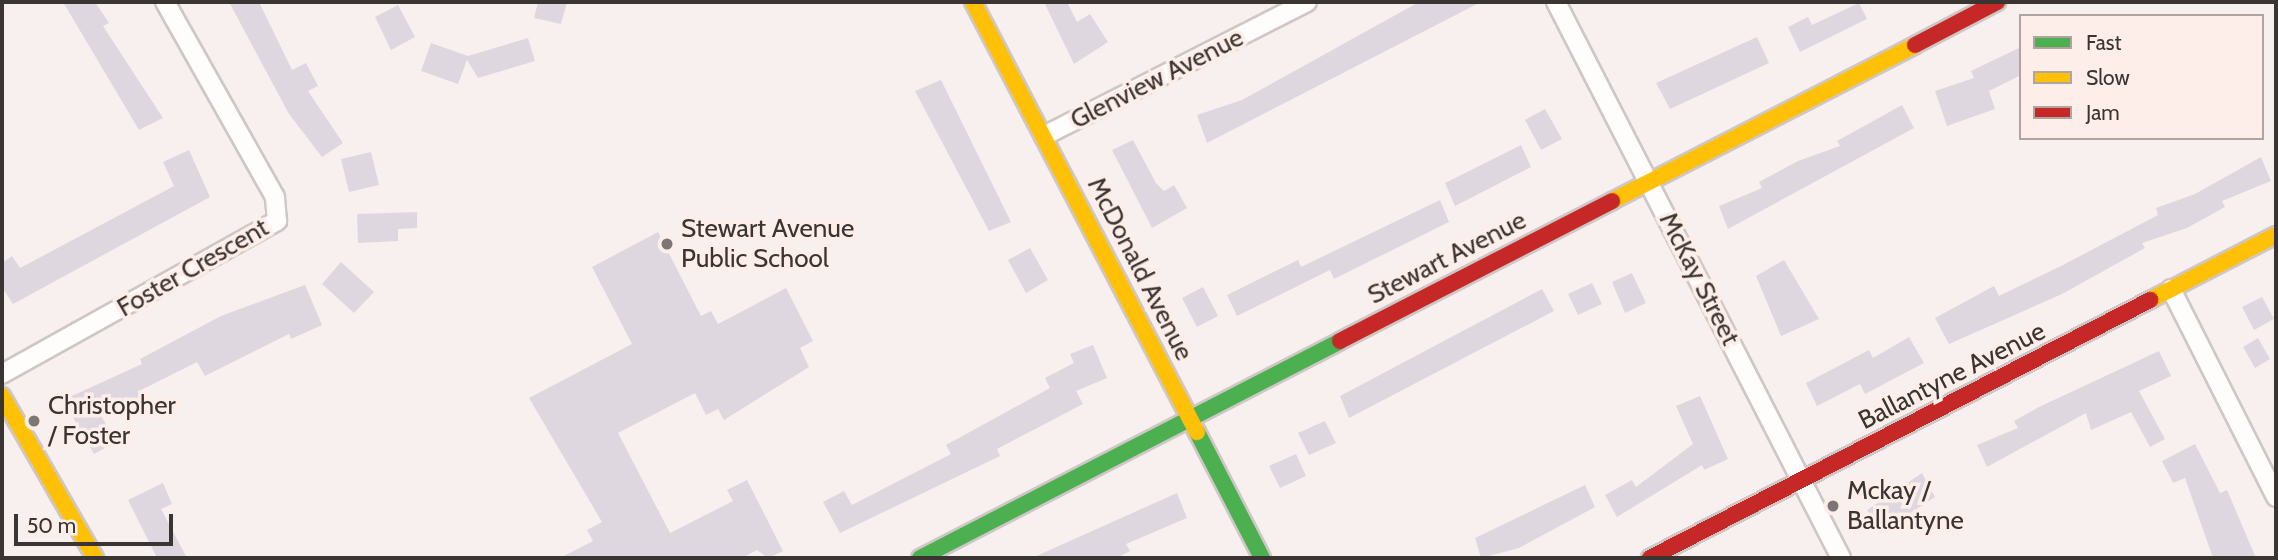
<!DOCTYPE html>
<style>
body{margin:0}
#map{position:relative;width:2278px;height:560px;overflow:hidden;background:#f8f0ee;font-family:Cabin,sans-serif}
div>[style]{position:absolute}
[style*='--x']{left:calc(var(--x)*1px);top:calc(var(--y)*1px);width:calc(var(--w)*1px);rotate:calc(var(--a)*1deg)}
.building>*{inset:0;background:#ded7df}
.roads{filter:drop-shadow(2px 0 #cec7c5) drop-shadow(-2px 0 #cec7c5) drop-shadow(0 2px #cec7c5) drop-shadow(0 -2px #cec7c5)}
.street>*{height:18px;margin:-9px;padding:0 9px;transform-origin:9px;border-radius:9px;background:#fefdfc}
.fast>*{height:16px;margin:-8px;padding:0 8px;transform-origin:8px;border-radius:8px;background:#4caf50}
.slow>*{height:16px;margin:-8px;padding:0 8px;transform-origin:8px;border-radius:8px;background:#ffc107}
.jam>*{height:16px;margin:-8px;padding:0 8px;transform-origin:8px;border-radius:8px;background:#c62828}
.dots>*{width:19px;height:19px;translate:-50% -50%;box-sizing:border-box;border:4px solid #fdeee9;border-radius:50%}
span{translate:-50% -50%;white-space:nowrap;text-align:center;line-height:1.15;-webkit-text-stroke:7px #fdeee9;paint-order:stroke}
.street-label{font-size:26px;color:#3a3432}
.poi-label{font-size:26px;color:#3a3432}
.left{translate:0 -50%;text-align:left}
.frame{position:absolute;inset:0;border:4px solid #3a3432;pointer-events:none}
.legend{position:absolute;left:2019px;top:14px;width:245px;height:126px;box-sizing:border-box;background:#fdeee9;border:2px solid #afa4a0;margin:0;padding:9px 12px;list-style:none;font-size:21px;color:#3a3432}
.legend li{display:flex;align-items:center;gap:14px;height:35px}
.legend b{width:35px;border:2px solid #afa4a0}
.scale{position:absolute;left:14px;top:514px;width:159px;height:32px;box-sizing:border-box;border:4px solid #3a3432;border-top:0;padding-left:9px;font-size:21px;line-height:24px;white-space:nowrap;color:#3a3432;-webkit-text-stroke:5px #fdeee9;paint-order:stroke}
</style>
<div id="map">
<div class="building">
<i style="clip-path:polygon(63px 2px,95px 2px,109px 23px,103px 26px,163px 118px,139px 130px)"></i>
<i style="clip-path:polygon(229px 2px,259px 2px,292px 70px,306px 63px,318px 86px,308px 91px,343px 143px,322px 157px,289px 114px)"></i>
<i style="clip-path:polygon(538px 2px,567px 2px,561px 24px,534px 18px)"></i>
<i style="clip-path:polygon(1044px 2px,1067px 2px,1077px 22px,1090px 14px,1108px 42px,1074px 64px)"></i>
<i style="clip-path:polygon(1419px 2px,1481px 2px,1207px 143px,1197px 115px,1242px 100px)"></i>
<i style="clip-path:polygon(1859px 3px,1867px 19px,1800px 52px,1788px 27px,1808px 17px,1812px 25px)"></i>
<i style="clip-path:polygon(398px 5px,415px 37px,391px 50px,375px 17px)"></i>
<i style="clip-path:polygon(1757px 37px,1769px 63px,1670px 109px,1656px 83px)"></i>
<i style="clip-path:polygon(528px 38px,535px 61px,478px 78px,467px 60px,458px 84px,421px 71px,431px 43px,468px 56px)"></i>
<i style="clip-path:polygon(2021px 47px,2021px 75px,1989px 91px,1995px 109px,1947px 126px,1935px 91px,1974px 78px,1971px 71px)"></i>
<i style="clip-path:polygon(941px 80px,1011px 222px,989px 231px,915px 91px)"></i>
<i style="clip-path:polygon(1902px 105px,1914px 128px,1728px 229px,1719px 206px,1762px 188px,1759px 182px,1798px 161px,1840px 146px,1837px 141px)"></i>
<i style="clip-path:polygon(1545px 109px,1562px 139px,1541px 150px,1525px 120px)"></i>
<i style="clip-path:polygon(1133px 140px,1156px 183px,1164px 191px,1174px 185px,1187px 208px,1152px 228px,1112px 150px)"></i>
<i style="clip-path:polygon(1521px 145px,1531px 167px,1455px 206px,1445px 183px)"></i>
<i style="clip-path:polygon(189px 150px,210px 197px,13px 304px,2px 287px,2px 263px,12px 256px,20px 268px,174px 186px,163px 162px)"></i>
<i style="clip-path:polygon(371px 152px,379px 185px,349px 192px,341px 159px)"></i>
<i style="clip-path:polygon(2261px 157px,2271px 181px,2222px 201px,2225px 207px,2187px 228px,2142px 243px,2145px 248px,2062px 294px,1949px 344px,1935px 318px,1994px 286px,1999px 296px,2063px 265px,2158px 215px,2156px 208px,2195px 194px)"></i>
<i style="clip-path:polygon(1440px 200px,1449px 222px,1334px 279px,1330px 270px,1237px 316px,1227px 295px,1298px 260px,1301px 267px)"></i>
<i style="clip-path:polygon(417px 212px,417px 228px,398px 229px,398px 241px,358px 243px,357px 214px)"></i>
<i style="clip-path:polygon(658px 232px,701px 316px,711px 311px,718px 324px,786px 288px,813px 341px,800px 348px,809px 367px,724px 420px,718px 409px,706px 415px,695px 393px,618px 433px,670px 533px,733px 501px,727px 490px,747px 480px,783px 551px,768px 558px,757px 550px,742px 558px,560px 558px,593px 541px,587px 530px,602px 522px,529px 398px,632px 344px,592px 267px)"></i>
<i style="clip-path:polygon(1030px 248px,1048px 280px,1026px 293px,1008px 260px)"></i>
<i style="clip-path:polygon(1784px 260px,1819px 319px,1781px 336px,1756px 276px)"></i>
<i style="clip-path:polygon(341px 262px,374px 292px,354px 313px,322px 284px)"></i>
<i style="clip-path:polygon(1632px 273px,1646px 303px,1625px 313px,1612px 282px)"></i>
<i style="clip-path:polygon(1592px 283px,1602px 304px,1578px 315px,1568px 294px)"></i>
<i style="clip-path:polygon(305px 285px,322px 325px,291px 339px,289px 334px,205px 376px,197px 362px,141px 390px,143px 395px,100px 414px,116px 442px,94px 454px,63px 400px,142px 364px,140px 359px,221px 316px)"></i>
<i style="clip-path:polygon(1203px 287px,1218px 316px,1197px 327px,1182px 298px)"></i>
<i style="clip-path:polygon(1542px 289px,1554px 311px,1349px 418px,1340px 396px)"></i>
<i style="clip-path:polygon(2262px 297px,2274px 319px,2254px 330px,2242px 307px)"></i>
<i style="clip-path:polygon(1909px 337px,1924px 363px,1865px 394px,1860px 384px,1817px 406px,1806px 383px,1869px 350px,1873px 358px)"></i>
<i style="clip-path:polygon(2258px 338px,2270px 359px,2255px 368px,2243px 347px)"></i>
<i style="clip-path:polygon(1093px 345px,1107px 378px,1076px 391px,1083px 404px,997px 449px,1000px 456px,840px 533px,823px 502px,844px 491px,852px 505px,951px 454px,946px 445px,1050px 388px,1045px 378px,1074px 363px,1070px 354px)"></i>
<i style="clip-path:polygon(2159px 351px,2171px 376px,2139px 391px,2165px 439px,2150px 447px,2131px 412px,2091px 430px,2086px 413px,1987px 467px,1977px 445px,2018px 428px,2014px 421px,2039px 407px)"></i>
<i style="clip-path:polygon(1700px 396px,1728px 459px,1704px 470px,1702px 465px,1617px 517px,1605px 495px,1632px 480px,1636px 487px,1693px 444px,1676px 406px)"></i>
<i style="clip-path:polygon(1325px 421px,1336px 443px,1309px 455px,1298px 433px)"></i>
<i style="clip-path:polygon(2195px 444px,2220px 493px,2227px 490px,2256px 558px,2213px 558px,2185px 478px,2173px 483px,2162px 461px)"></i>
<i style="clip-path:polygon(1296px 454px,1306px 476px,1280px 488px,1269px 466px)"></i>
<i style="clip-path:polygon(1922px 473px,1935px 497px,1880px 533px,1867px 510px)"></i>
<i style="clip-path:polygon(163px 483px,172px 504px,161px 509px,187px 558px,157px 558px,128px 500px)"></i>
<i style="clip-path:polygon(1585px 485px,1595px 507px,1519px 548px,1481px 558px,1475px 538px)"></i>
<i style="clip-path:polygon(1177px 493px,1187px 518px,1126px 544px,1130px 551px,1117px 558px,1032px 558px)"></i>
</div>
<div class="roads">
<div class="street">
<i style="--x:1556;--y:2;--w:625;--a:62.86"></i>
<i style="--x:1044;--y:136;--w:295;--a:-27"></i>
<i style="--x:2171;--y:289;--w:233;--a:63.2"></i>
<i style="--x:2;--y:374;--w:315;--a:-29.1"></i>
<i style="--x:277;--y:221;--w:24;--a:-95"></i>
<i style="--x:275;--y:197;--w:224;--a:-119.4"></i>
</div>
<div class="fast">
<i style="--x:1197;--y:432;--w:142;--a:62.7"></i>
<i style="--x:920;--y:558;--w:473;--a:-27.3"></i>
</div>
<div class="slow">
<i style="--x:973;--y:2;--w:485;--a:62.5"></i>
<i style="--x:1612;--y:201;--w:341;--a:-27.2"></i>
<i style="--x:2150;--y:300;--w:142;--a:-27.3"></i>
<i style="--x:2;--y:396;--w:187;--a:60.1"></i>
</div>
<div class="jam">
<i style="--x:1915;--y:45;--w:93;--a:-27.7"></i>
<i style="--x:1340;--y:341;--w:306;--a:-27.2"></i>
<i style="--x:1650;--y:558;--w:563;--a:-27.29"></i>
</div>
</div>
<div class="dots">
<i style="left:667px;top:244px;background:#7c7674"></i>
<i style="left:34px;top:421px;background:#7c7674"></i>
<i style="left:1833px;top:506px;background:#7c7674"></i>
</div>
<div class="street-label">
<span style="left:1157px;top:79px;rotate:-27deg">Glenview Avenue</span>
<span style="left:1447px;top:258px;rotate:-27deg">Stewart Avenue</span>
<span style="left:193px;top:268px;rotate:-30deg">Foster Crescent</span>
<span style="left:1140px;top:269px;rotate:63deg">McDonald Avenue</span>
<span style="left:1699px;top:279px;rotate:63deg">McKay Street</span>
<span style="left:1952px;top:376px;rotate:-27deg">Ballantyne Avenue</span>
</div>
<div class="poi-label">
<span class="left" style="left:681px;top:244px">Stewart Avenue<br>Public School</span>
<span class="left" style="left:48px;top:421px">Christopher<br>/ Foster</span>
<span class="left" style="left:1847px;top:506px">Mckay /<br>Ballantyne</span>
</div>
<div class="frame"></div>
<ul class="legend">
<li><b style="height:9px;background:#4caf50"></b>Fast</li>
<li><b style="height:9px;background:#ffc107"></b>Slow</li>
<li><b style="height:9px;background:#c62828"></b>Jam</li>
</ul>
<div class="scale">50 m</div>
</div>
